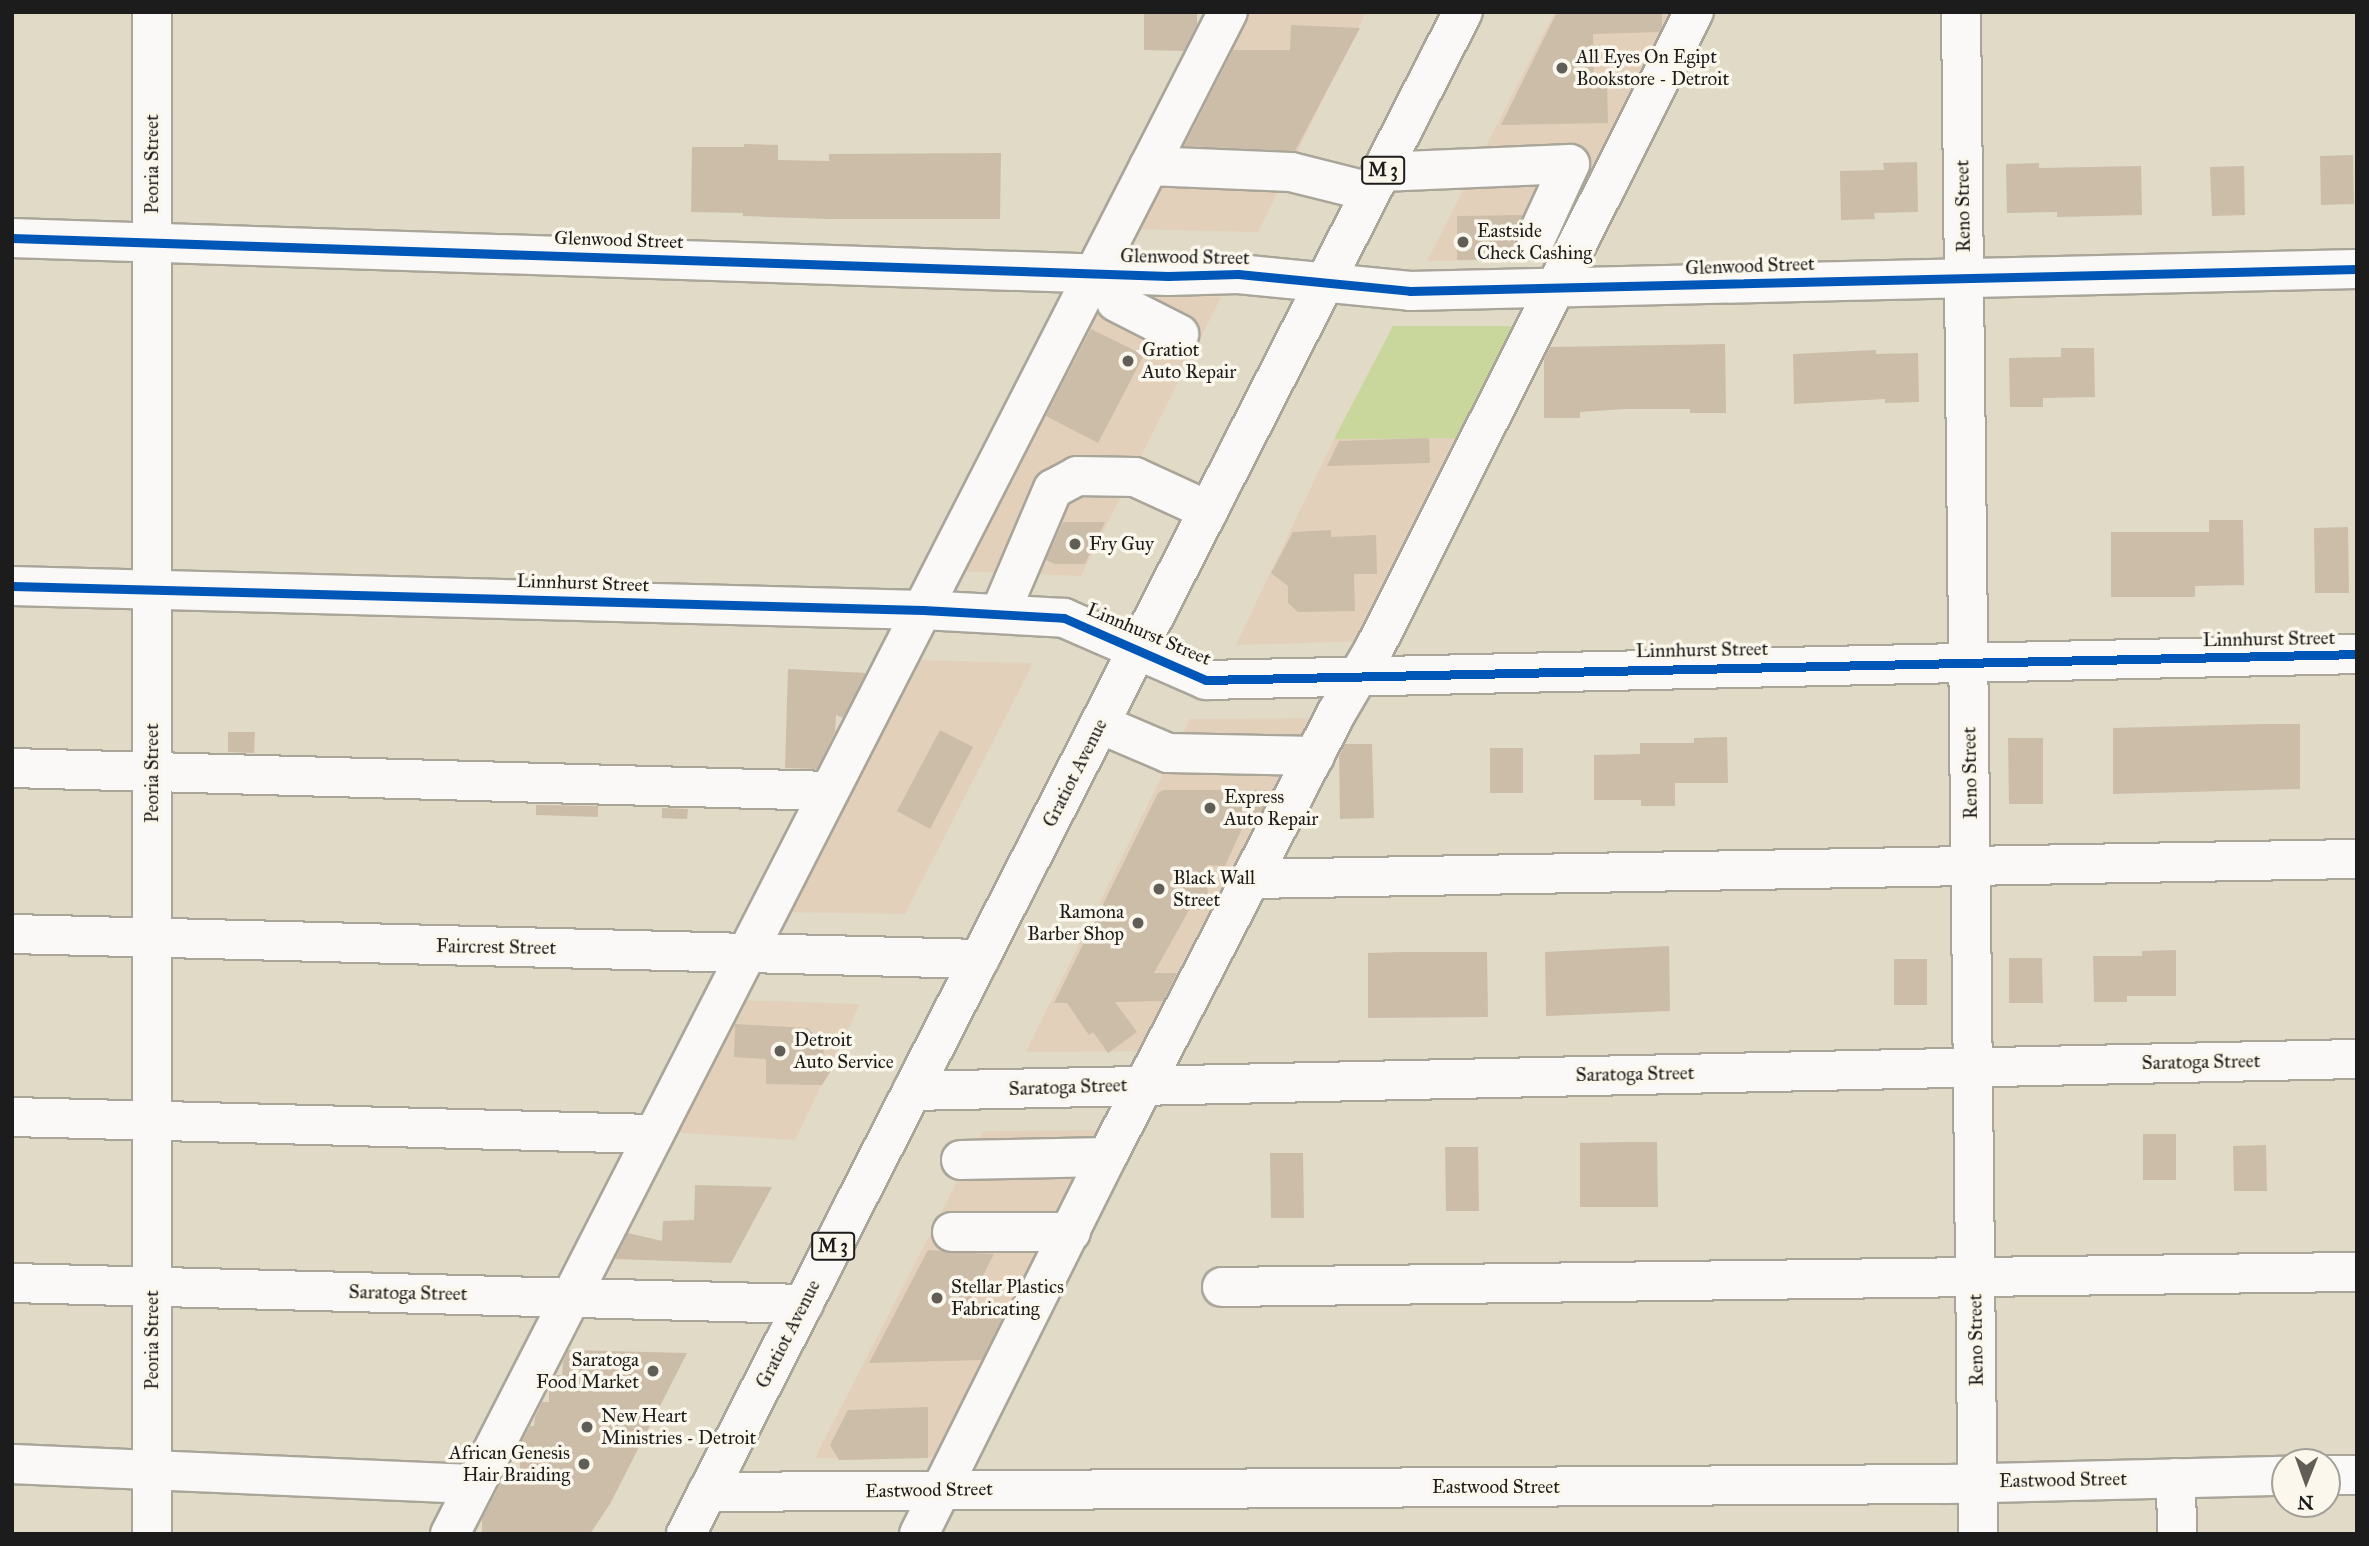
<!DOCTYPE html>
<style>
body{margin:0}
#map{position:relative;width:2369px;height:1546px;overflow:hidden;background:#e1dac7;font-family:"IM FELL Great Primer",serif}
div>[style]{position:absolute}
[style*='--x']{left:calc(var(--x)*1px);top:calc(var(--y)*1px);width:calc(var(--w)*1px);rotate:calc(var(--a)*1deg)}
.built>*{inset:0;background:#e2d0bb}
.green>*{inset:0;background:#c9d69c}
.building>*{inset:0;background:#ccbda9}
.roads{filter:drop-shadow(2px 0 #a9a599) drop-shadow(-2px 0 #a9a599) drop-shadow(0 2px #a9a599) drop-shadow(0 -2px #a9a599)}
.minor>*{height:38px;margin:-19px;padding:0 19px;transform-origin:19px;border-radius:19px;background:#faf9f7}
.major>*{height:38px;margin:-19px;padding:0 19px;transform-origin:19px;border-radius:19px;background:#faf9f7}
.cycleway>*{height:9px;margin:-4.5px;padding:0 4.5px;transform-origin:4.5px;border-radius:4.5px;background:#0057b8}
.dots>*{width:19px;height:19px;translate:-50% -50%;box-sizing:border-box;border:4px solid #fbf7ec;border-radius:50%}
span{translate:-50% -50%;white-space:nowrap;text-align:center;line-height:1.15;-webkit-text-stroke:7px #fbf7ec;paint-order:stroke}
.shield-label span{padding:2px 5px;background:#fbf7ec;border:2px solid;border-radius:5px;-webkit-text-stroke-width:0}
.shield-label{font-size:18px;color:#1c1c1c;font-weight:700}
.poi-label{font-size:19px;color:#1c1c1c}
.left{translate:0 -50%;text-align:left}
.right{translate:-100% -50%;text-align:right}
.street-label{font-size:19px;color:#1c1c1c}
.frame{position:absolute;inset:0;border:14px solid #1c1c1c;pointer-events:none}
.north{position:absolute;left:2271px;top:1448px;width:70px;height:70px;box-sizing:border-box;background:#fbf7ec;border:2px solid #a29f99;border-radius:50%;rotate:181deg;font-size:19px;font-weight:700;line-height:28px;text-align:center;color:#1c1c1c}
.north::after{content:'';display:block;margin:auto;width:24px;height:32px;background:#615e58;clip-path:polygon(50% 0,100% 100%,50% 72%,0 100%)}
</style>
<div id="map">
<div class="built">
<i style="clip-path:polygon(1238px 12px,1366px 12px,1258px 232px,1129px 229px)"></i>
<i style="clip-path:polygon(1555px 12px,1680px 12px,1557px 260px,1427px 261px)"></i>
<i style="clip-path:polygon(1090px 291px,1221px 297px,1081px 576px,957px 571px)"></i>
<i style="clip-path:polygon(1465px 438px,1365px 641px,1236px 645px,1334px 439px)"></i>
<i style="clip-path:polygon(910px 660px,1033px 663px,905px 914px,779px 912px)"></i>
<i style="clip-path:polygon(1323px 718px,1155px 1051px,1026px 1052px,1190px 719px)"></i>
<i style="clip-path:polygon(737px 1000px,860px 1004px,795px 1140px,669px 1132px)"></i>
<i style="clip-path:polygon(1113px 1130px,945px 1457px,815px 1458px,983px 1131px)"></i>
</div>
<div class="green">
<i style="clip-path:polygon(1393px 326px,1519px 326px,1465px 438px,1334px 439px)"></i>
</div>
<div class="building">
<i style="clip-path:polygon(1144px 12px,1197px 12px,1197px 25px,1184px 51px,1144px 50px)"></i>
<i style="clip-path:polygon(1557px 12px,1662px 12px,1662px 27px,1660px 32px,1593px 34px,1594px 79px,1607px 79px,1608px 123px,1501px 125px)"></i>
<i style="clip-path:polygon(1291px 25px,1360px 28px,1295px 151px,1184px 146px,1233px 50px,1290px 50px)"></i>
<i style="clip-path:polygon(744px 144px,778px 145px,778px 160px,829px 161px,829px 154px,1001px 153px,1000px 219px,828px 219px,743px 216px,743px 213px,691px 212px,692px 147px,744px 147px)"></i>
<i style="clip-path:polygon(2353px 155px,2354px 204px,2321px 205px,2320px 156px)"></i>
<i style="clip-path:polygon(1917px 162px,1918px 212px,1874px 213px,1875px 219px,1841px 220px,1840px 171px,1884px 170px,1883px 163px)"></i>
<i style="clip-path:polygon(2039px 163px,2039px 168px,2141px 166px,2142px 215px,2057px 217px,2057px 212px,2007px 213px,2006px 164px)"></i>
<i style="clip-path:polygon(2244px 166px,2245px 215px,2212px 216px,2210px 167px)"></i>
<i style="clip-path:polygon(1523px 215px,1514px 241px,1519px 251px,1529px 259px,1457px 260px,1457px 216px)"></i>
<i style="clip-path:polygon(1091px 329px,1144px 355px,1098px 443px,1046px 416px)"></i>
<i style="clip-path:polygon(1725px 344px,1726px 413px,1690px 413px,1690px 409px,1624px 409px,1580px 412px,1580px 418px,1544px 418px,1544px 360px,1550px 347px)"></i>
<i style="clip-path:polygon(2061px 348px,2094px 348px,2095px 397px,2043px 398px,2043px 407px,2010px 407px,2009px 358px,2061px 357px)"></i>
<i style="clip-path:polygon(1876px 350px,1876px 354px,1918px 353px,1919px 402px,1885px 403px,1885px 399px,1794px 404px,1793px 354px)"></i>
<i style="clip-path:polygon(1429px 438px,1430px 463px,1327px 466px,1339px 441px)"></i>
<i style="clip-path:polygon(2209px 520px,2243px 520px,2244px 585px,2195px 586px,2195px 597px,2111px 597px,2111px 532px,2209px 532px)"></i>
<i style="clip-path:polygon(1063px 522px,1105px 522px,1085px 564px,1055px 564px,1046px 560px)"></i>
<i style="clip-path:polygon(2348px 527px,2349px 593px,2315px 593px,2314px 528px)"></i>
<i style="clip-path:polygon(1331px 530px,1331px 537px,1376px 535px,1377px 574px,1354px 574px,1355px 611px,1298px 612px,1288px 603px,1288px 586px,1271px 573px,1293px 532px)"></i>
<i style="clip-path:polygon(788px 669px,866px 673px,843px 718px,836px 715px,835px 732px,817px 769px,785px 768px)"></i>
<i style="clip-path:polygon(2265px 724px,2300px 724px,2300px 789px,2113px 794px,2113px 728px)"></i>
<i style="clip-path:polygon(940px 730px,973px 747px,930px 829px,897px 811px)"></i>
<i style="clip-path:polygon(228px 732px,255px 732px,254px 753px,228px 752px)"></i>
<i style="clip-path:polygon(1727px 737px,1728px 783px,1675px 783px,1675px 806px,1641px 806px,1641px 800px,1594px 800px,1594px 755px,1640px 754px,1640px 743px,1694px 743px,1694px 738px)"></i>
<i style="clip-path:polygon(2008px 738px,2043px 738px,2043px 804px,2009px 804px)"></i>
<i style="clip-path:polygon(1345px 744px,1372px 744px,1374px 818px,1340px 819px,1339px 756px)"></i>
<i style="clip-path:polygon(1490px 748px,1523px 748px,1523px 793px,1490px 793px)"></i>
<i style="clip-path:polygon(1163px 790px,1269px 790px,1269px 797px,1256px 822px,1245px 822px,1225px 866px,1207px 865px,1208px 909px,1189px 910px,1154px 973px,1177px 973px,1163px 1001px,1115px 1002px,1137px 1032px,1108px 1053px,1093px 1032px,1089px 1035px,1067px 1003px,1054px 1003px,1158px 793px)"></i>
<i style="clip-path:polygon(536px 805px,598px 806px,598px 817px,536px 815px)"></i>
<i style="clip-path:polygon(662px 808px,688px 809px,687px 819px,662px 818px)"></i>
<i style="clip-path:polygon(1669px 946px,1670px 1011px,1546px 1016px,1545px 952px)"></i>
<i style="clip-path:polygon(2176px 950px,2176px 996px,2127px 996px,2127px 1002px,2094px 1002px,2093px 956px,2142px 956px,2142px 951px)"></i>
<i style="clip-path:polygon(1401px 952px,1487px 952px,1488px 1017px,1368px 1018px,1368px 953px)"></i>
<i style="clip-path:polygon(2009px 958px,2042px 958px,2043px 1003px,2009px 1003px)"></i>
<i style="clip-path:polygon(1894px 959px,1927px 959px,1927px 1005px,1894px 1005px)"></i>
<i style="clip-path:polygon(735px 1024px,808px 1028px,824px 1046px,823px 1058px,837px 1061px,822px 1085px,766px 1084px,766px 1059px,734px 1057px)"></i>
<i style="clip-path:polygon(2143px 1134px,2176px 1134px,2176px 1180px,2143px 1180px)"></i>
<i style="clip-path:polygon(1624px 1142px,1657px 1142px,1658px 1207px,1580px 1207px,1580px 1143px)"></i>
<i style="clip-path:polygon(2266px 1145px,2267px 1191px,2234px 1191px,2233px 1146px)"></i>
<i style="clip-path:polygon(1445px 1147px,1478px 1147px,1479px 1211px,1446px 1211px)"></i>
<i style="clip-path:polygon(1270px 1153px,1303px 1153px,1304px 1218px,1271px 1218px)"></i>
<i style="clip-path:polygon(695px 1185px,772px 1187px,731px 1263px,615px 1259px,628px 1233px,662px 1241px,663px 1221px,694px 1220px)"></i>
<i style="clip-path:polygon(928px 1250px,994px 1254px,962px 1316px,1004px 1315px,982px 1360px,869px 1363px)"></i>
<i style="clip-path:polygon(568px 1350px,687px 1353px,610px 1504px,590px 1534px,482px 1534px,482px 1519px,506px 1473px,520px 1474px,520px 1444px,530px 1426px,534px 1426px,535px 1417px,542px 1402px,549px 1402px,549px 1389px,556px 1375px,562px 1375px,563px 1362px)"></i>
<i style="clip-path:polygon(928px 1407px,928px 1458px,839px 1460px,830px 1445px,848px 1410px)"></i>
</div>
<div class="roads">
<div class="minor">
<i style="--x:152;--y:12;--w:1522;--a:90"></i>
<i style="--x:1961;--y:12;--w:1522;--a:89.36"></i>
<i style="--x:1149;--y:166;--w:142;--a:2.4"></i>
<i style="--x:1291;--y:172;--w:82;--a:14"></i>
<i style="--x:1381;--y:172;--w:189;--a:-2.4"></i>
<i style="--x:1570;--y:164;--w:81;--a:114.7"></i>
<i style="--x:12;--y:238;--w:1157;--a:1.88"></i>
<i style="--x:1168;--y:276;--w:70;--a:-1.6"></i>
<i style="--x:1238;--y:274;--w:173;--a:5.6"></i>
<i style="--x:1410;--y:291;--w:947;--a:-1.33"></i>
<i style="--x:1116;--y:302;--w:71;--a:26.9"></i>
<i style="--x:12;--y:586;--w:911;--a:1.51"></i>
<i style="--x:923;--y:610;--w:141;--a:3.2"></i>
<i style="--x:1064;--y:618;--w:155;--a:23.6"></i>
<i style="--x:1206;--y:680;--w:1151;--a:-1.29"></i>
<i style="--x:1000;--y:613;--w:135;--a:-66.9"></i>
<i style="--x:1053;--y:489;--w:27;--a:-28"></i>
<i style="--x:1077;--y:476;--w:58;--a:1"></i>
<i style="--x:1135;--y:477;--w:81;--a:24.7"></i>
<i style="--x:1100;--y:724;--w:74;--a:23.1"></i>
<i style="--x:1168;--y:753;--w:147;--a:1.2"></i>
<i style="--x:12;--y:768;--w:817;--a:1.61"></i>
<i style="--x:1252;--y:879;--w:1105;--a:-1.04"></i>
<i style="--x:12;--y:934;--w:968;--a:1.48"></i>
<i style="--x:912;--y:1091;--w:1445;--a:-1.27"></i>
<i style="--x:12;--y:1117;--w:642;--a:1.52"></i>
<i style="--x:961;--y:1160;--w:146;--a:-1.2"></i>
<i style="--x:952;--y:1232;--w:119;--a:0"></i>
<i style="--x:12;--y:1283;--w:792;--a:1.52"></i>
<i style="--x:1222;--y:1287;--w:1135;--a:-0.76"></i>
<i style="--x:12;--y:1464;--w:463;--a:2.5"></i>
<i style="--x:2327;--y:1475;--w:30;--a:0"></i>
<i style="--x:2176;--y:1478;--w:56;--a:89"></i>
<i style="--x:707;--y:1492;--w:1240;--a:-0.37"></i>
<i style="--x:1947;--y:1484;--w:338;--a:-1.4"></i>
<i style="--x:450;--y:1534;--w:1709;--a:-62.93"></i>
<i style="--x:919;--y:1534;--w:421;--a:-63.5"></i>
<i style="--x:1107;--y:1157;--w:501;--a:-62.67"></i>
<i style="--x:1337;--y:712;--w:73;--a:-59.6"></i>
<i style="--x:1374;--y:649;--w:713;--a:-63.33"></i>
</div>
<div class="major">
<i style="--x:686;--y:1534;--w:1709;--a:-62.96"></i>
</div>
</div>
<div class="cycleway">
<i style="--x:12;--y:238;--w:1157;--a:1.88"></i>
<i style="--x:1168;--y:276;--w:70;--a:-1.6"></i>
<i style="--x:1238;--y:274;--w:173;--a:5.6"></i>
<i style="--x:1410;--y:291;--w:947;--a:-1.33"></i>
<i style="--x:12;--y:586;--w:911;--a:1.51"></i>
<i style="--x:923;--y:610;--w:141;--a:3.2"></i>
<i style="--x:1064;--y:618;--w:155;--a:23.6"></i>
<i style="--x:1206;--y:680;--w:1151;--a:-1.29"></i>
</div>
<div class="dots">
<i style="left:1562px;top:68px;background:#615e58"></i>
<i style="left:1463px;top:242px;background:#615e58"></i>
<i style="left:1128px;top:361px;background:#615e58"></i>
<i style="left:1075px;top:544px;background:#615e58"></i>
<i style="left:1210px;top:808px;background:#615e58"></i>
<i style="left:1159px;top:889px;background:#615e58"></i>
<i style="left:1138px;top:923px;background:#615e58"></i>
<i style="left:780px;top:1051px;background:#615e58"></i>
<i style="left:937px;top:1298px;background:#615e58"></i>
<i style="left:653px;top:1371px;background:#615e58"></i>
<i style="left:587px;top:1427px;background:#615e58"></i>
<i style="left:584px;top:1464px;background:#615e58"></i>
</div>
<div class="shield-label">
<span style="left:1383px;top:170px">M 3</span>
<span style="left:833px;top:1246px">M 3</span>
</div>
<div class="poi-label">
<span class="left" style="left:1576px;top:68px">All Eyes On Egipt<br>Bookstore - Detroit</span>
<span class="left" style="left:1477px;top:242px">Eastside<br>Check Cashing</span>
<span class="left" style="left:1142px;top:361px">Gratiot<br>Auto Repair</span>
<span class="left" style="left:1089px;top:544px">Fry Guy</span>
<span class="left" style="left:1224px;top:808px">Express<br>Auto Repair</span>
<span class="left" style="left:1173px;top:889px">Black Wall<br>Street</span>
<span class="right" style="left:1124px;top:923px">Ramona<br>Barber Shop</span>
<span class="left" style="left:794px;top:1051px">Detroit<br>Auto Service</span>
<span class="left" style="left:951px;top:1298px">Stellar Plastics<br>Fabricating</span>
<span class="right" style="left:639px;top:1371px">Saratoga<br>Food Market</span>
<span class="left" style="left:601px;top:1427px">New Heart<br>Ministries - Detroit</span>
<span class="right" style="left:570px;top:1464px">African Genesis<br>Hair Braiding</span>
</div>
<div class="street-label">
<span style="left:152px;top:164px;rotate:-90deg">Peoria Street</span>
<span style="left:1963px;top:206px;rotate:-91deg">Reno Street</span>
<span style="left:619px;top:240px;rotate:2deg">Glenwood Street</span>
<span style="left:1185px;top:257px;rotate:1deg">Glenwood Street</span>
<span style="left:1750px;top:266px;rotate:-2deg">Glenwood Street</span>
<span style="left:583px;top:583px;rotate:2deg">Linnhurst Street</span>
<span style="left:1149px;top:634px;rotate:23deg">Linnhurst Street</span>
<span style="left:2269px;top:639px;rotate:-1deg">Linnhurst Street</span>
<span style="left:1702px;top:650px;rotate:-1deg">Linnhurst Street</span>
<span style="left:152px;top:773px;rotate:-90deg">Peoria Street</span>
<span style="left:1075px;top:773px;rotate:-63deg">Gratiot Avenue</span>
<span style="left:1970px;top:773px;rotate:-91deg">Reno Street</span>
<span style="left:496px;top:947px;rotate:1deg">Faircrest Street</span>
<span style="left:2201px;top:1062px;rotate:-1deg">Saratoga Street</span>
<span style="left:1635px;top:1074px;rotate:-1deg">Saratoga Street</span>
<span style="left:1068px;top:1087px;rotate:-2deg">Saratoga Street</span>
<span style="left:408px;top:1293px;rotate:1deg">Saratoga Street</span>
<span style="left:788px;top:1334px;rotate:-63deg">Gratiot Avenue</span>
<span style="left:152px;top:1340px;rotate:-90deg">Peoria Street</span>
<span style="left:1976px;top:1340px;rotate:-91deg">Reno Street</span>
<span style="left:2063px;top:1480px;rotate:-1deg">Eastwood Street</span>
<span style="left:1496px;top:1487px">Eastwood Street</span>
<span style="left:929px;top:1490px;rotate:-1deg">Eastwood Street</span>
</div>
<div class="frame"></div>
<div class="north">N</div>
</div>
